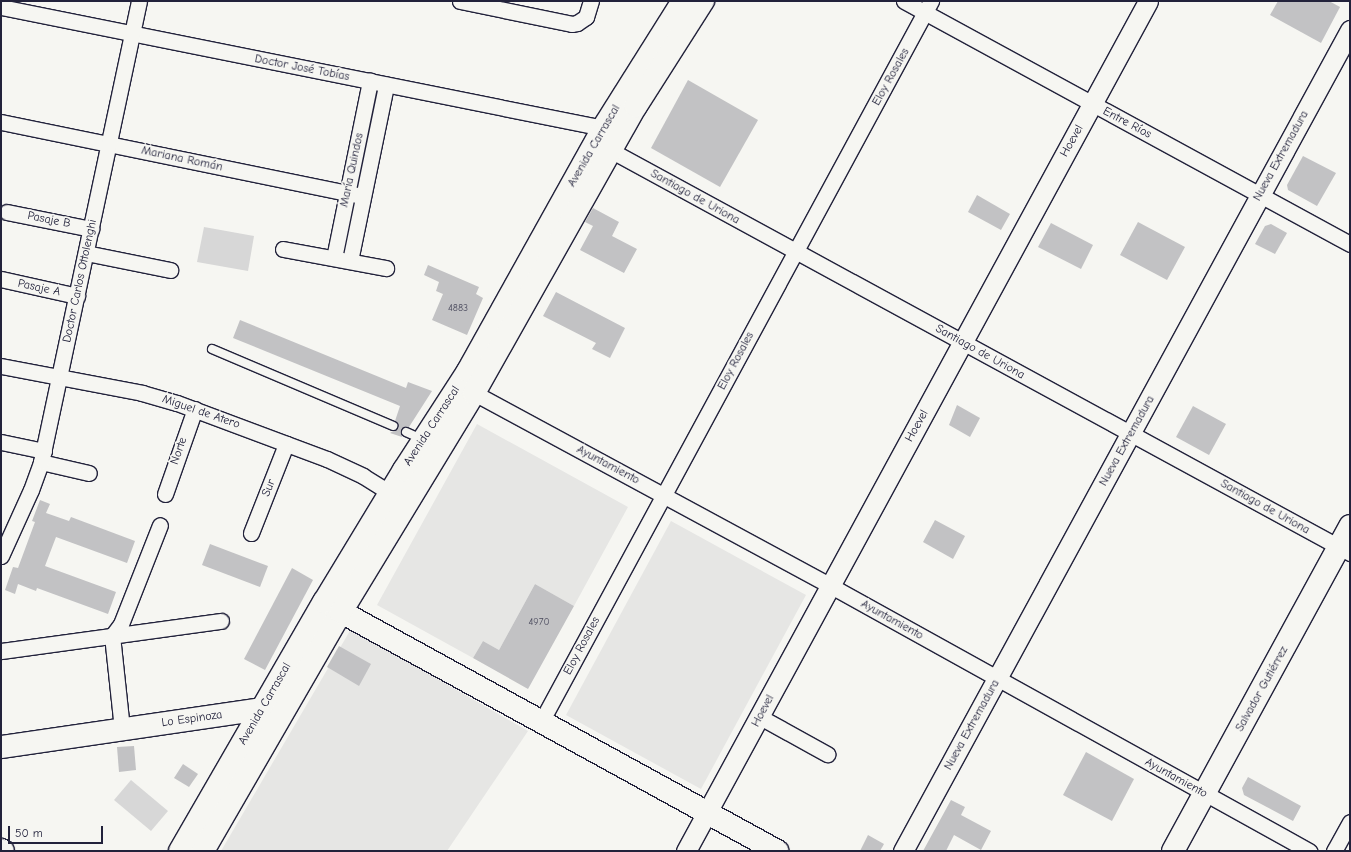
<!DOCTYPE html>
<meta charset="utf-8">
<style>
body{margin:0}
#map{position:relative;width:1351px;height:852px;overflow:hidden;background:#f6f6f2;font-family:"Comic Neue",sans-serif}
div>[style]{position:absolute}
[style*='--x']{left:calc(var(--x)*1px);top:calc(var(--y)*1px);width:calc(var(--w)*1px);rotate:calc(var(--a)*1deg)}
.built>*{inset:0;background:#e6e6e4}
.green>*{inset:0;background:#d7d7d7}
.building>*{inset:0;background:#c2c2c4}
.roads{filter:drop-shadow(1px 0 #22223b) drop-shadow(-1px 0 #22223b) drop-shadow(0 1px #22223b) drop-shadow(0 -1px #22223b)}
.service>*{height:8px;margin:-4px;padding:0 4px;transform-origin:4px;border-radius:4px;background:#f6f6f2}
.minor>*{height:15px;margin:-7.5px;padding:0 7.5px;transform-origin:7.5px;border-radius:7.5px;background:#f6f6f2}
.tertiary>*{height:19px;margin:-9.5px;padding:0 9.5px;transform-origin:9.5px;border-radius:9.5px;background:#f6f6f2}
.secondary>*{height:22px;margin:-11px;padding:0 11px;transform-origin:11px;border-radius:11px;background:#f6f6f2}
.primary>*{height:22px;margin:-11px;padding:0 11px;transform-origin:11px;border-radius:11px;background:#f6f6f2}
span{translate:-50% -50%;white-space:nowrap;text-align:center;line-height:1.15;-webkit-text-stroke:3.5px #f6f6f2;paint-order:stroke}
.number-label{font-size:10px;color:#4a4a5d}
.number-label span{-webkit-text-stroke-width:0}
.street-label{font-size:12px;color:#22223b}
.frame{position:absolute;inset:0;border:2px solid #22223b;pointer-events:none}
.scale{position:absolute;left:8px;top:826px;width:95px;height:18px;box-sizing:border-box;border:2px solid #22223b;border-top:0;padding-left:5px;font-size:12px;line-height:14px;white-space:nowrap;color:#22223b;-webkit-text-stroke:3px #f6f6f2;paint-order:stroke}
</style>
<div id="map">
<div class="built">
<i style="clip-path:polygon(477px 424px,628px 507px,574px 606px,535px 584px,499px 650px,483px 641px,473px 658px,377px 605px)"></i>
<i style="clip-path:polygon(671px 521px,806px 595px,701px 789px,566px 715px)"></i>
<i style="clip-path:polygon(351px 629px,528px 731px,447px 851px,221px 851px)"></i>
</div>
<div class="green">
<i style="clip-path:polygon(204px 227px,254px 236px,248px 271px,197px 262px)"></i>
<i style="clip-path:polygon(131px 780px,168px 811px,151px 831px,114px 800px)"></i>
</div>
<div class="building">
<i style="clip-path:polygon(1278px 1px,1329px 1px,1340px 7px,1321px 43px,1270px 15px)"></i>
<i style="clip-path:polygon(688px 80px,758px 120px,720px 187px,651px 148px)"></i>
<i style="clip-path:polygon(1303px 156px,1336px 173px,1317px 206px,1288px 190px,1287px 185px)"></i>
<i style="clip-path:polygon(977px 195px,1010px 214px,1001px 230px,968px 212px)"></i>
<i style="clip-path:polygon(593px 208px,619px 222px,612px 236px,637px 249px,624px 273px,580px 250px,593px 226px,585px 222px)"></i>
<i style="clip-path:polygon(1138px 222px,1185px 247px,1167px 280px,1120px 255px)"></i>
<i style="clip-path:polygon(1051px 223px,1093px 245px,1081px 269px,1038px 247px)"></i>
<i style="clip-path:polygon(1271px 224px,1287px 233px,1275px 254px,1255px 244px,1265px 226px)"></i>
<i style="clip-path:polygon(428px 265px,479px 287px,476px 294px,483px 298px,467px 335px,432px 320px,443px 294px,436px 291px,439px 282px,424px 275px)"></i>
<i style="clip-path:polygon(556px 292px,625px 328px,610px 358px,592px 349px,596px 343px,543px 316px)"></i>
<i style="clip-path:polygon(240px 320px,406px 388px,408px 382px,432px 391px,409px 427px,405px 427px,401px 429px,402px 437px,390px 433px,398px 428px,398px 423px,395px 421px,400px 406px,233px 338px)"></i>
<i style="clip-path:polygon(957px 405px,980px 418px,970px 437px,949px 425px)"></i>
<i style="clip-path:polygon(1193px 406px,1226px 424px,1209px 455px,1176px 437px)"></i>
<i style="clip-path:polygon(40px 500px,50px 504px,46px 513px,69px 521px,71px 517px,135px 541px,127px 563px,56px 537px,45px 566px,116px 592px,108px 614px,37px 588px,36px 591px,18px 584px,15px 594px,5px 590px,13px 567px,18px 568px,35px 522px,32px 521px)"></i>
<i style="clip-path:polygon(935px 520px,965px 536px,953px 559px,923px 542px)"></i>
<i style="clip-path:polygon(210px 544px,268px 566px,260px 587px,202px 565px)"></i>
<i style="clip-path:polygon(292px 568px,313px 580px,265px 670px,244px 659px)"></i>
<i style="clip-path:polygon(535px 584px,574px 606px,528px 689px,473px 658px,483px 641px,499px 650px)"></i>
<i style="clip-path:polygon(339px 646px,371px 664px,359px 686px,327px 667px)"></i>
<i style="clip-path:polygon(134px 746px,136px 770px,119px 772px,117px 747px)"></i>
<i style="clip-path:polygon(1086px 752px,1134px 779px,1112px 821px,1063px 795px)"></i>
<i style="clip-path:polygon(183px 764px,198px 774px,189px 787px,174px 778px)"></i>
<i style="clip-path:polygon(1248px 777px,1301px 806px,1293px 821px,1244px 795px,1242px 788px)"></i>
<i style="clip-path:polygon(951px 800px,965px 807px,961px 815px,991px 831px,981px 850px,954px 835px,946px 851px,923px 851px)"></i>
<i style="clip-path:polygon(868px 835px,884px 844px,880px 851px,860px 851px)"></i>
</div>
<div class="roads">
<div class="service">
<i style="--x:212;--y:349;--w:197;--a:23"></i>
<i style="--x:406;--y:432;--w:17;--a:24"></i>
</div>
<div class="minor">
<i style="--x:460;--y:1;--w:114;--a:11.6"></i>
<i style="--x:572;--y:24;--w:5;--a:-11"></i>
<i style="--x:577;--y:23;--w:11;--a:-34"></i>
<i style="--x:586;--y:17;--w:17;--a:-73"></i>
<i style="--x:904;--y:1;--w:508;--a:28.58"></i>
<i style="--x:1;--y:7;--w:614;--a:11.36"></i>
<i style="--x:1;--y:122;--w:369;--a:11.6"></i>
<i style="--x:610;--y:150;--w:843;--a:28.57"></i>
<i style="--x:7;--y:212;--w:86;--a:11.4"></i>
<i style="--x:283;--y:249;--w:105;--a:10.5"></i>
<i style="--x:86;--y:253;--w:86;--a:11.4"></i>
<i style="--x:334;--y:258;--w:181;--a:-78.5"></i>
<i style="--x:350;--y:261;--w:180;--a:-78.4"></i>
<i style="--x:1;--y:279;--w:78;--a:12.6"></i>
<i style="--x:1;--y:366;--w:144;--a:10.8"></i>
<i style="--x:142;--y:393;--w:36;--a:16"></i>
<i style="--x:177;--y:403;--w:160;--a:20.5"></i>
<i style="--x:327;--y:459;--w:40;--a:25"></i>
<i style="--x:363;--y:476;--w:32;--a:32"></i>
<i style="--x:474;--y:393;--w:406;--a:28.4"></i>
<i style="--x:831;--y:586;--w:547;--a:29"></i>
<i style="--x:1;--y:442;--w:44;--a:11.8"></i>
<i style="--x:41;--y:462;--w:49;--a:12.9"></i>
<i style="--x:165;--y:494;--w:90;--a:-70.6"></i>
<i style="--x:251;--y:533;--w:96;--a:-68.5"></i>
<i style="--x:1;--y:556;--w:72;--a:-65.6"></i>
<i style="--x:31;--y:490;--w:30;--a:-70"></i>
<i style="--x:41;--y:462;--w:471;--a:-78"></i>
<i style="--x:1;--y:651;--w:222;--a:-7.8"></i>
<i style="--x:760;--y:717;--w:77;--a:28.9"></i>
<i style="--x:541;--y:722;--w:820;--a:-61.59"></i>
<i style="--x:122;--y:729;--w:94;--a:-96.1"></i>
<i style="--x:112;--y:636;--w:15;--a:-53"></i>
<i style="--x:121;--y:624;--w:106;--a:-68.5"></i>
<i style="--x:1334;--y:851;--w:33;--a:-61"></i>
</div>
<div class="tertiary">
<i style="--x:686;--y:851;--w:967;--a:-61.47"></i>
<i style="--x:903;--y:851;--w:935;--a:-61.43"></i>
</div>
<div class="secondary">
<i style="--x:325;--y:603;--w:516;--a:28.75"></i>
<i style="--x:1;--y:747;--w:264;--a:-8.3"></i>
<i style="--x:1;--y:850;--w:2;--a:27"></i>
<i style="--x:1173;--y:851;--w:370;--a:-61.4"></i>
</div>
<div class="primary">
<i style="--x:180;--y:851;--w:288;--a:-60"></i>
<i style="--x:324;--y:602;--w:154;--a:-58.8"></i>
<i style="--x:404;--y:470;--w:118;--a:-57.1"></i>
<i style="--x:468;--y:371;--w:278;--a:-60.9"></i>
<i style="--x:603;--y:128;--w:150;--a:-57.8"></i>
<i style="--x:203;--y:851;--w:276;--a:-60"></i>
<i style="--x:341;--y:612;--w:256;--a:-58.7"></i>
<i style="--x:474;--y:393;--w:330;--a:-60.6"></i>
<i style="--x:636;--y:106;--w:125;--a:-57.5"></i>
</div>
</div>
<div class="number-label">
<span style="left:458px;top:309px">4883</span>
<span style="left:539px;top:623px">4970</span>
</div>
<div class="street-label">
<span style="left:302px;top:68px;rotate:11deg">Doctor José Tobías</span>
<span style="left:891px;top:77px;rotate:-61deg">Eloy Rosales</span>
<span style="left:1127px;top:123px;rotate:28deg">Entre Ríos</span>
<span style="left:1072px;top:141px;rotate:-61deg">Hoevel</span>
<span style="left:594px;top:146px;rotate:-60deg">Avenida Carrascal</span>
<span style="left:1281px;top:156px;rotate:-61deg">Nueva Extremadura</span>
<span style="left:182px;top:159px;rotate:12deg">Mariana Román</span>
<span style="left:352px;top:170px;rotate:-78deg">María Quindos</span>
<span style="left:695px;top:197px;rotate:29deg">Santiago de Uriona</span>
<span style="left:49px;top:220px;rotate:11deg">Pasaje B</span>
<span style="left:80px;top:281px;rotate:-78deg">Doctor Carlos Ottolenghi</span>
<span style="left:39px;top:288px;rotate:12deg">Pasaje A</span>
<span style="left:980px;top:352px;rotate:29deg">Santiago de Uriona</span>
<span style="left:736px;top:361px;rotate:-62deg">Eloy Rosales</span>
<span style="left:201px;top:412px;rotate:19deg">Miguel de Atero</span>
<span style="left:432px;top:426px;rotate:-57deg">Avenida Carrascal</span>
<span style="left:917px;top:426px;rotate:-61deg">Hoevel</span>
<span style="left:1127px;top:441px;rotate:-61deg">Nueva Extremadura</span>
<span style="left:179px;top:451px;rotate:-71deg">Norte</span>
<span style="left:608px;top:465px;rotate:28deg">Ayuntamiento</span>
<span style="left:269px;top:488px;rotate:-68deg">Sur</span>
<span style="left:1265px;top:507px;rotate:29deg">Santiago de Uriona</span>
<span style="left:892px;top:620px;rotate:29deg">Ayuntamiento</span>
<span style="left:582px;top:646px;rotate:-62deg">Eloy Rosales</span>
<span style="left:1262px;top:689px;rotate:-61deg">Salvador Gutiérrez</span>
<span style="left:265px;top:704px;rotate:-60deg">Avenida Carrascal</span>
<span style="left:763px;top:711px;rotate:-62deg">Hoevel</span>
<span style="left:192px;top:719px;rotate:-8deg">Lo Espinoza</span>
<span style="left:972px;top:725px;rotate:-61deg">Nueva Extremadura</span>
<span style="left:1176px;top:778px;rotate:29deg">Ayuntamiento</span>
</div>
<div class="frame"></div>
<div class="scale">50 m</div>
</div>
